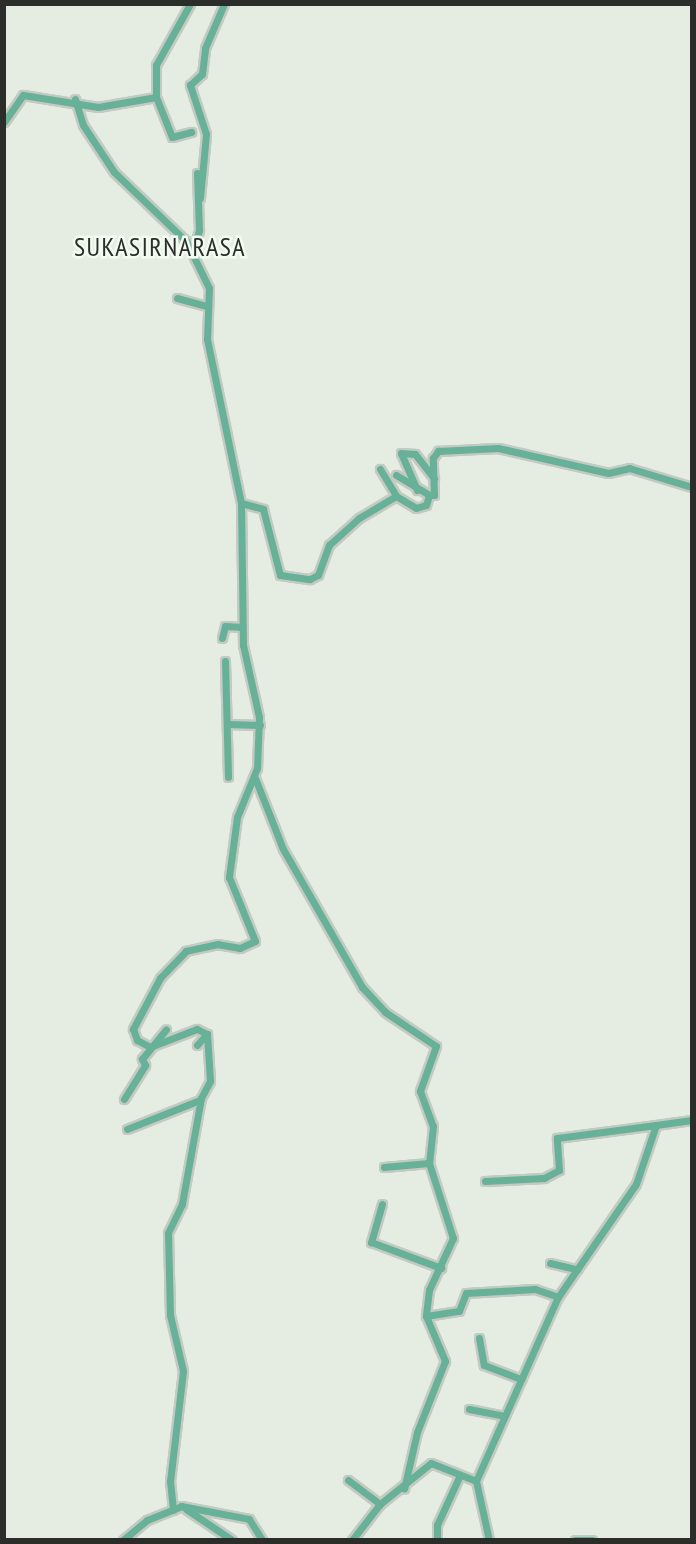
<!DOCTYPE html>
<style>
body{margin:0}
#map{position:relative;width:696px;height:1544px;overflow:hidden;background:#e5ede3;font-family:"PT Sans Narrow",sans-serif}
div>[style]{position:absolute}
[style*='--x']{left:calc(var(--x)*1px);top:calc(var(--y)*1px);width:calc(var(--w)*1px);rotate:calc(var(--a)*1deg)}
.roads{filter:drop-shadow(2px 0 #c3cac2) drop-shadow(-2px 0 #c3cac2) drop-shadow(0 2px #c3cac2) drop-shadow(0 -2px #c3cac2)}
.minor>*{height:7px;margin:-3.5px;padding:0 3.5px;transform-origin:3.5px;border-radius:3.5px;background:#68b199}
span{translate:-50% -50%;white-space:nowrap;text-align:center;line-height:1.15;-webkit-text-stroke:5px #f2fbf0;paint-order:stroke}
.quarter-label{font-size:26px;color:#2a2d29;letter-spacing:1.5px}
.frame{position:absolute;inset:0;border:6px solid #2a2d29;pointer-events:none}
</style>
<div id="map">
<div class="roads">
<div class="minor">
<i style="--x:190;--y:4;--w:70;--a:119.1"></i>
<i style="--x:156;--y:65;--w:32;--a:90"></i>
<i style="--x:156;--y:97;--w:43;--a:68.2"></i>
<i style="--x:172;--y:137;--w:20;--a:-15"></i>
<i style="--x:75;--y:99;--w:27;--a:73"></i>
<i style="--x:83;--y:125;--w:56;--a:56.6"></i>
<i style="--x:114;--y:172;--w:100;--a:43.8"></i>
<i style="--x:186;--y:241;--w:52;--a:63.9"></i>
<i style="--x:209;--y:288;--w:51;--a:92.2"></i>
<i style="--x:207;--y:339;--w:167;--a:78.3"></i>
<i style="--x:241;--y:503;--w:142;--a:89.2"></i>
<i style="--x:243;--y:645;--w:74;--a:77.5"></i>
<i style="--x:259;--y:717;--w:51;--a:92.2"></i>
<i style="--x:257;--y:768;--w:53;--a:112.2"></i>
<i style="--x:237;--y:817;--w:61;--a:97.6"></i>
<i style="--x:229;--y:877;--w:69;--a:67.9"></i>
<i style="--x:255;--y:941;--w:17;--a:155"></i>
<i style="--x:240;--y:948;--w:22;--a:-170"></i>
<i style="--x:218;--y:944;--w:33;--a:168"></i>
<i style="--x:186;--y:951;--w:37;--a:134"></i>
<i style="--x:160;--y:978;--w:58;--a:117.9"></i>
<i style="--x:133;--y:1029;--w:12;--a:70"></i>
<i style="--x:137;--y:1040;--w:15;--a:28"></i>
<i style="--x:150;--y:1047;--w:50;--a:-21"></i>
<i style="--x:197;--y:1029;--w:11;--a:27"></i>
<i style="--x:207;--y:1034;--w:47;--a:86.3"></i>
<i style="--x:210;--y:1081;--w:19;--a:118"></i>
<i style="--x:201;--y:1098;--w:108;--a:100.2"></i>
<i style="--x:182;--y:1204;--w:32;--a:116"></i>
<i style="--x:168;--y:1233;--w:82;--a:88.6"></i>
<i style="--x:170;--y:1315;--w:57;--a:76.9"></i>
<i style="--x:183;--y:1371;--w:111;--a:96.7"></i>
<i style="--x:170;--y:1481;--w:29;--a:84"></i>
<i style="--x:4;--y:122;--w:33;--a:-55"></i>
<i style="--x:23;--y:95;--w:76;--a:9.1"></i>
<i style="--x:98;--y:107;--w:59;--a:-9.8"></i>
<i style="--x:200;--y:198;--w:64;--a:-84.6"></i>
<i style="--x:206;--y:134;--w:52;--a:-108.1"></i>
<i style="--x:190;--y:85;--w:16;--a:-43"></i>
<i style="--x:202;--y:74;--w:26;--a:-83"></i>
<i style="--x:205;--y:48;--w:48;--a:-66.6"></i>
<i style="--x:193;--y:250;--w:21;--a:-73"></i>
<i style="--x:199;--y:230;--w:57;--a:-92"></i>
<i style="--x:177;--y:298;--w:30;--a:15"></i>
<i style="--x:380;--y:469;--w:31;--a:59"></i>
<i style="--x:396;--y:475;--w:39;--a:31"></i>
<i style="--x:417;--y:490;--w:40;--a:-113.4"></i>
<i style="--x:401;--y:453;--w:14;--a:4"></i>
<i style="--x:415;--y:454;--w:31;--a:52"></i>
<i style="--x:241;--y:503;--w:23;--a:15"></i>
<i style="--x:263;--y:509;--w:68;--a:75.6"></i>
<i style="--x:280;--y:575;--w:30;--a:8"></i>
<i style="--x:310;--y:579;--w:9;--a:-27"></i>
<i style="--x:318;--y:575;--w:32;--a:-70"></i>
<i style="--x:329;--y:545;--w:40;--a:-42"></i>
<i style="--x:359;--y:518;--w:43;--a:-30.7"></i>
<i style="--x:396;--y:496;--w:23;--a:31"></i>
<i style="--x:416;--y:508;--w:10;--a:-17"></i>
<i style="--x:426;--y:505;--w:10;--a:-73"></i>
<i style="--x:429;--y:495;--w:5;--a:0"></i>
<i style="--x:434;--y:495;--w:37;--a:-92"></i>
<i style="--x:433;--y:458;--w:9;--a:-54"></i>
<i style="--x:438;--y:451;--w:60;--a:-2.9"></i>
<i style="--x:498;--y:448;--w:113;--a:12.8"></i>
<i style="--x:608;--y:473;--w:22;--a:-13"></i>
<i style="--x:629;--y:468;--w:66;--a:16.8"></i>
<i style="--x:222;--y:638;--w:12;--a:-76"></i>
<i style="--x:225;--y:626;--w:17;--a:3"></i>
<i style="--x:225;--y:661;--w:116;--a:88.5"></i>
<i style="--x:228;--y:724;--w:32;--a:2"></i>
<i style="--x:255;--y:778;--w:76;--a:68.5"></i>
<i style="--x:283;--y:849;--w:159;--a:60.2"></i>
<i style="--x:362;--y:987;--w:34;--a:47"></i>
<i style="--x:385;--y:1012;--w:61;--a:33.7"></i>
<i style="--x:436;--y:1046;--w:48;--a:109.6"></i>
<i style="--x:420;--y:1091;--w:37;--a:70"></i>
<i style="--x:433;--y:1126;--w:37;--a:96"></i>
<i style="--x:429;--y:1163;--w:79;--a:72.3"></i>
<i style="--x:453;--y:1238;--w:57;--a:114.8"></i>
<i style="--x:429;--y:1290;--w:26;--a:97"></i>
<i style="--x:426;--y:1316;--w:49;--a:67.1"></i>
<i style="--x:445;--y:1361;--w:76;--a:111.5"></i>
<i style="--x:417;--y:1432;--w:58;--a:102.8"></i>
<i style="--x:197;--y:1045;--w:15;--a:-48"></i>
<i style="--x:124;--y:1099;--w:40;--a:-58"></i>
<i style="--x:145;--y:1065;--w:7;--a:-117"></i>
<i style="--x:142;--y:1059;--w:38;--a:-51"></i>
<i style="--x:127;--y:1129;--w:79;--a:-21.7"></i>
<i style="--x:384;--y:1167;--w:45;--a:-5.1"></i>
<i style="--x:485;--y:1181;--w:59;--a:-2.9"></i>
<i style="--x:544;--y:1178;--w:17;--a:-28"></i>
<i style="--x:559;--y:1170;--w:32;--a:-94"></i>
<i style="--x:557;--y:1138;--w:100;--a:-7.5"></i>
<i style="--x:382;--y:1204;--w:40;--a:106"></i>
<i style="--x:371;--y:1242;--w:75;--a:20.4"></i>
<i style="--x:550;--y:1263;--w:28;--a:13"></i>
<i style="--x:426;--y:1316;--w:33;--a:-9"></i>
<i style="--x:459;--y:1311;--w:19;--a:-69"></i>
<i style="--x:466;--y:1293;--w:69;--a:-3.3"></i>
<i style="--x:535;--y:1289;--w:24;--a:19"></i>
<i style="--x:479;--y:1338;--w:27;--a:80"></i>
<i style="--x:484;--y:1365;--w:40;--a:21"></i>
<i style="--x:469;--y:1409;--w:36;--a:11"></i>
<i style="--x:348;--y:1480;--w:40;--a:37"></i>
<i style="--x:186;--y:1509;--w:55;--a:34"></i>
<i style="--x:123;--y:1540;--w:31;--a:-40"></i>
<i style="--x:147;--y:1520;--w:37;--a:-22"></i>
<i style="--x:181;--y:1506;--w:69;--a:10.8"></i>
<i style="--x:249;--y:1519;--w:25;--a:58"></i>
<i style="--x:352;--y:1540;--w:46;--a:-52.1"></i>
<i style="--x:380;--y:1504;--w:65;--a:-38.8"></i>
<i style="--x:431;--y:1463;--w:48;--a:21.8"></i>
<i style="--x:437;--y:1540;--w:15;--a:-90"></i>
<i style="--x:437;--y:1525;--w:55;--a:-65.3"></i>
<i style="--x:489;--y:1540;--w:60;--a:-102.4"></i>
<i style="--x:476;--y:1481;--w:201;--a:-66"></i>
<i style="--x:558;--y:1297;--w:137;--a:-55.4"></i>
<i style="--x:636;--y:1184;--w:62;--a:-71.3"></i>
<i style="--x:656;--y:1125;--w:36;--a:-8"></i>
<i style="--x:575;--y:1540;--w:17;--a:0"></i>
</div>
</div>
<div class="quarter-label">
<span style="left:160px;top:247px">SUKASIRNARASA</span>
</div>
<div class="frame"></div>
</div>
